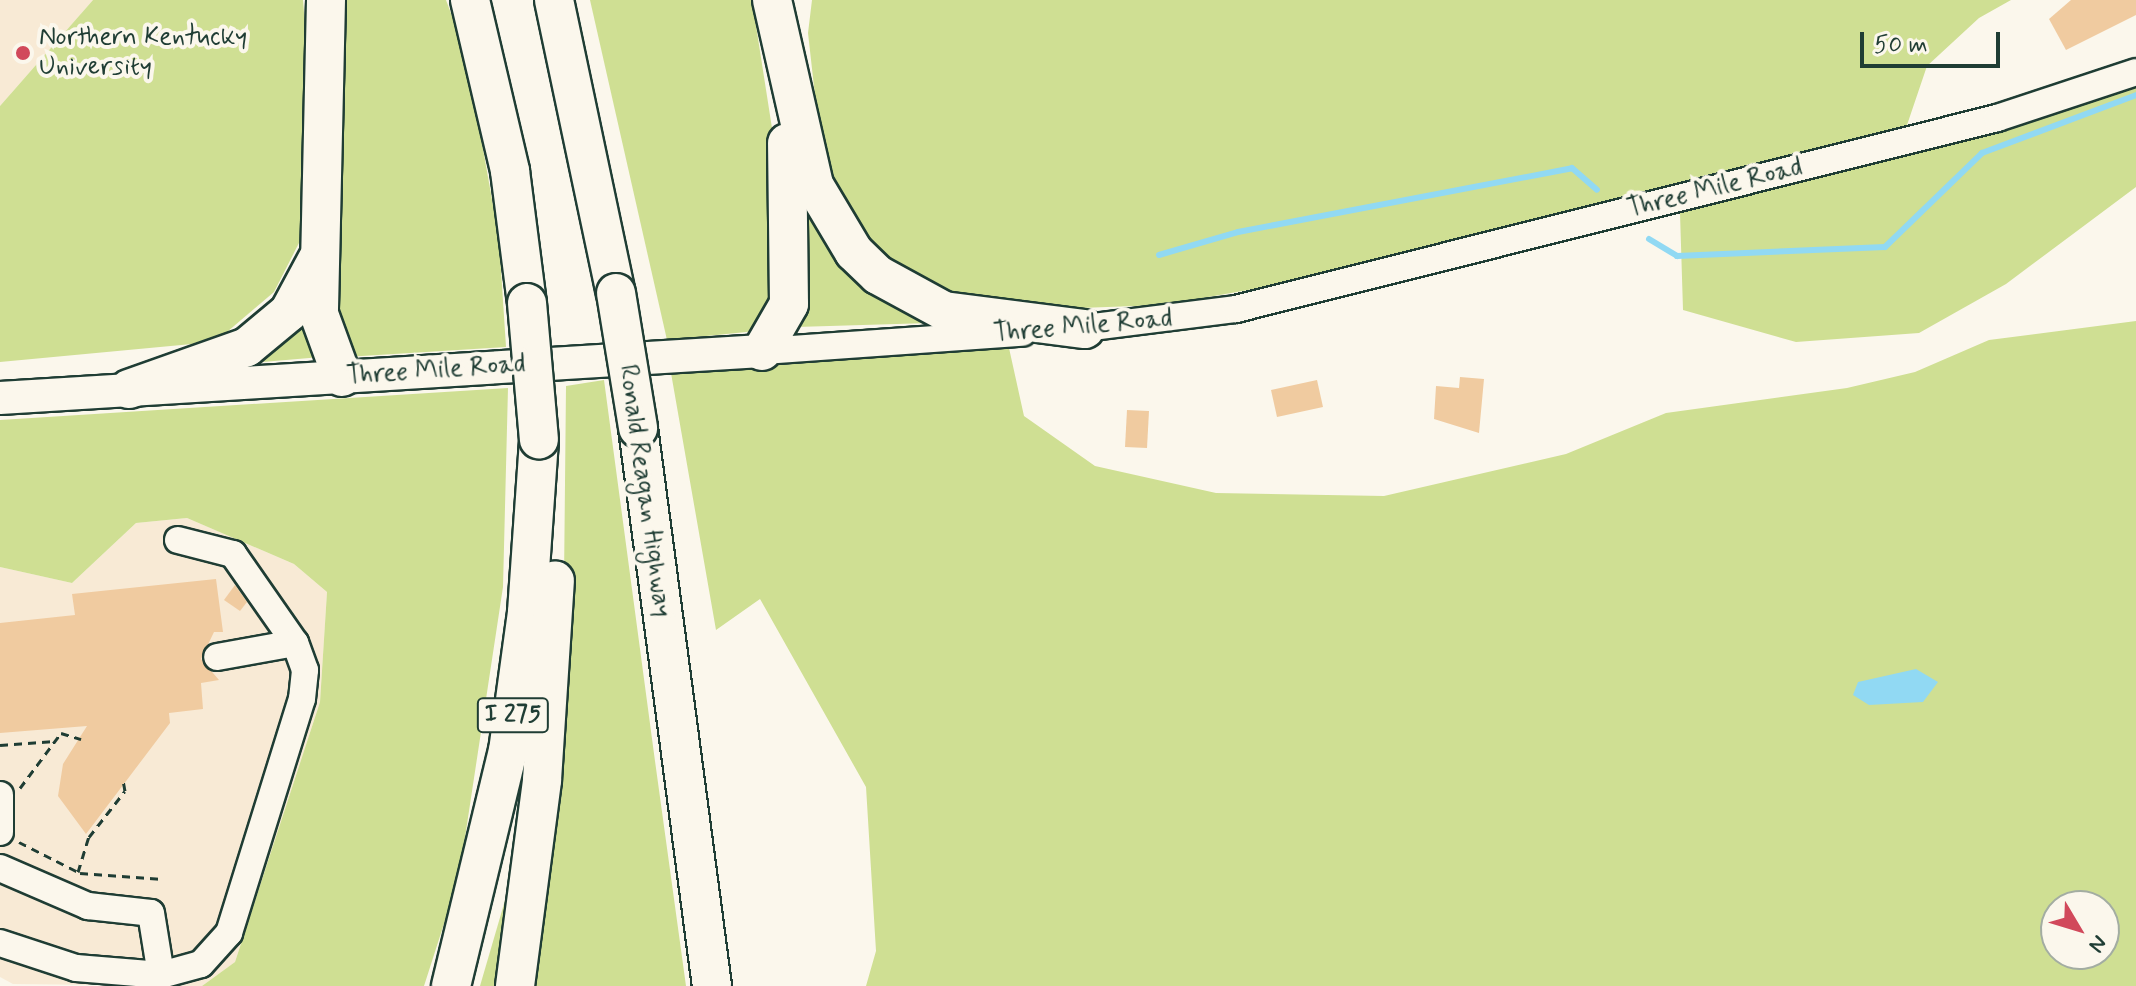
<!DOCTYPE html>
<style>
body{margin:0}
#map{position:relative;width:2136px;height:986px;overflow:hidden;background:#fbf7ec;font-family:Mynerve,sans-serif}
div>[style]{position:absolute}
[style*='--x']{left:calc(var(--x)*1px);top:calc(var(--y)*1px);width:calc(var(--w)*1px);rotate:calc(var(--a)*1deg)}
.built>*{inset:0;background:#f8ead5}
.green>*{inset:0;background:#cfdf93}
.water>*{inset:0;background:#91d9f3}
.stream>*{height:6px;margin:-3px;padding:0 3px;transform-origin:3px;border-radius:3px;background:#91d9f3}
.building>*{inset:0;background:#f0cba0}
.path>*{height:3px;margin-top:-1.5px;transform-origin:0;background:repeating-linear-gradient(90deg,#1f3d34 0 8px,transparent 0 14px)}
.roads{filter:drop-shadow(2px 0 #1f3d34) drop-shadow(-2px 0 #1f3d34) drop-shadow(0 2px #1f3d34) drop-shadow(0 -2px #1f3d34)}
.minor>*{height:26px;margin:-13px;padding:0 13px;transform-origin:13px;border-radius:13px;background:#fbf7ec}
.major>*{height:32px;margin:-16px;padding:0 16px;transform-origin:16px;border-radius:16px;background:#fbf7ec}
.highway>*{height:38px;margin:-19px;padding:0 19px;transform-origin:19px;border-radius:19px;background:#fbf7ec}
.bridges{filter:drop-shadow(2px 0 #1f3d34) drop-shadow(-2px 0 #1f3d34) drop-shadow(0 2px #1f3d34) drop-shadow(0 -2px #1f3d34)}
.highway-bridge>*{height:38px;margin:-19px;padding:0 19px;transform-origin:19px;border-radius:19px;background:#fbf7ec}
.dots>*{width:22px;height:22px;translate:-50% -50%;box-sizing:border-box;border:4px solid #fbf7ec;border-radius:50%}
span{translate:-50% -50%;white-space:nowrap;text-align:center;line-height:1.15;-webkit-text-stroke:8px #fbf7ec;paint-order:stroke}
.shield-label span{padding:2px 6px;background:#fbf7ec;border:2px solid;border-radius:6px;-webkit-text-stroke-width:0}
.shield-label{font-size:24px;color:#1f3d34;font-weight:700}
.poi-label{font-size:26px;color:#1f3d34}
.left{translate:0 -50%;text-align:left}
.street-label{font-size:26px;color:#1f3d34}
.north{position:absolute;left:2040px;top:890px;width:80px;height:80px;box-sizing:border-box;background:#fbf7ec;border:2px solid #a3ada2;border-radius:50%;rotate:128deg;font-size:22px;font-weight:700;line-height:32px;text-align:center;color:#1f3d34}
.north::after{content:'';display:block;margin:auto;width:28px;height:36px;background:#d1495b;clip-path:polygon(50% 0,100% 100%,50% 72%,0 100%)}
.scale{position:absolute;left:1860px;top:32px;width:140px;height:36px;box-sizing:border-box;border:4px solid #1f3d34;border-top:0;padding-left:10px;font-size:24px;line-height:28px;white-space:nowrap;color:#1f3d34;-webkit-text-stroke:6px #fbf7ec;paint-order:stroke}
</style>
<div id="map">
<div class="built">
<i style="clip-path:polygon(0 0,93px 0,0 106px)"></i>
<i style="clip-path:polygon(187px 518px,294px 564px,327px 592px,320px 702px,235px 962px,202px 986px,13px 984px,0 977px,0 567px,72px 583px,136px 523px)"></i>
</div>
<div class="green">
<i style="clip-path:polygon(93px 0,303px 0,313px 128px,300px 241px,274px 292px,227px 332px,192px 344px,0 362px,0 106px)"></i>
<i style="clip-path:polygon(334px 0,446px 0,466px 53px,499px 239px,506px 347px,346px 357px,330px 309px)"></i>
<i style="clip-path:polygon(590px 0,752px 0,774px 141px,782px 283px,756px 331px,667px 340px)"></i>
<i style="clip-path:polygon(812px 0,2011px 0,1979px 18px,1927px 66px,1907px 125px,1265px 287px,1163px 305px,1052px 309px,922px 289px,853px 230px,823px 167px,808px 33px)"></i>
<i style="clip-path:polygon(2136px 80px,2136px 187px,2006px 284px,1919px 333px,1796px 342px,1683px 310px,1680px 213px,1943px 147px)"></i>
<i style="clip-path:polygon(800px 174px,930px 323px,796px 327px)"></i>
<i style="clip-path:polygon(308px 301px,321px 357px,240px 364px)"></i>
<i style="clip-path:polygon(evenodd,2136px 321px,2136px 986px,866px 986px,876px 951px,866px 787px,760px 599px,716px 630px,671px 373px,1009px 348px,1024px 416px,1095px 466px,1216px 493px,1384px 496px,1566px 454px,1666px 413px,1847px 388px,1915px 372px,1989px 340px,2136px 321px,2056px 906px,2104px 906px,2104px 954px,2056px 954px,2056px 906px)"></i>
<i style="clip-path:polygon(604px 380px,655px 761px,686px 986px,523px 986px,564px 580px,566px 386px)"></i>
<i style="clip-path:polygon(508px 388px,503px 587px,459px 877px,424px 986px,202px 986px,235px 962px,320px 702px,327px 592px,294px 564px,187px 518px,136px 523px,72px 583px,0 567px,0 420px)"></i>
<i style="clip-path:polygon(520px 849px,501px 986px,480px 986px)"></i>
</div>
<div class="water">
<i style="clip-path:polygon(1916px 669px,1938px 682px,1923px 702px,1869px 705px,1853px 695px,1858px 682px)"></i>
</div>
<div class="stream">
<i style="--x:1649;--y:239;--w:33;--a:31"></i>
<i style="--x:1677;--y:256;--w:208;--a:-2.5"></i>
<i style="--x:1885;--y:247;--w:135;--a:-44.1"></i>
<i style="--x:1982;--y:153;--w:165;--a:-20.6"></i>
<i style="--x:1159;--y:255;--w:82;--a:-16.2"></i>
<i style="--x:1238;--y:232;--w:340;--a:-10.8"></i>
<i style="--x:1572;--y:168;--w:33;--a:41"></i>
</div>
<div class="building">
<i style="clip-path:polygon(2071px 0,2136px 0,2136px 15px,2066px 50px,2049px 19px)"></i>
<i style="clip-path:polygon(1460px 377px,1484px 379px,1479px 433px,1434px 419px,1436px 386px,1459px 388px)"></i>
<i style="clip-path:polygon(1317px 380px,1323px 407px,1277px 417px,1271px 390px)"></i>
<i style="clip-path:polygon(1127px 410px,1149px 411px,1147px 448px,1125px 447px)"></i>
<i style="clip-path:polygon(216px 579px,223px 632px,214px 632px,201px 659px,219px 680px,201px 683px,203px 709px,169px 713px,170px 723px,86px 834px,58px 796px,63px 764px,87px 726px,0 733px,0 623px,75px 615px,72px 594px)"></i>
<i style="clip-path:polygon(235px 585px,247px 602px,240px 611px,224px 600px)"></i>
</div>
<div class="path">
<i style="--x:0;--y:745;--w:55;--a:-4.2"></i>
<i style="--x:20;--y:788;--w:69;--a:-53.3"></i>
<i style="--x:61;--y:733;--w:21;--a:17"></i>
<i style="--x:19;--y:842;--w:68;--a:26.9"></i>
<i style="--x:80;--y:873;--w:83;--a:4.1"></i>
<i style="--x:78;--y:872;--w:37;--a:-73"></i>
<i style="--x:89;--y:837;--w:58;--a:-52"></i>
<i style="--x:125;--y:791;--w:11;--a:-100"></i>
</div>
<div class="roads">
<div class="minor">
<i style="--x:1069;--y:330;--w:168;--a:-7.2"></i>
<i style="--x:1236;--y:309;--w:785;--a:-14.09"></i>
<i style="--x:1997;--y:118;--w:146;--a:-18.3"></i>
<i style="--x:762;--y:351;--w:261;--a:-4"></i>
<i style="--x:178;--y:540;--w:57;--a:14.3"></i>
<i style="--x:233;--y:554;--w:108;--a:55.1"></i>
<i style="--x:0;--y:795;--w:37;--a:90"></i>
<i style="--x:0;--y:868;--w:96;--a:23.4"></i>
<i style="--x:88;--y:906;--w:63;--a:6.3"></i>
<i style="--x:151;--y:913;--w:63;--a:80.8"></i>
<i style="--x:161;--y:975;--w:85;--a:-175.3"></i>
<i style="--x:76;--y:968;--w:80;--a:-161.8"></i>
<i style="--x:161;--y:975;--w:41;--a:-15.4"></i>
<i style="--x:201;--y:964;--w:42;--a:-47.9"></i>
<i style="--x:229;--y:933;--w:245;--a:-72.7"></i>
<i style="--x:302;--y:699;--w:29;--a:-84"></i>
<i style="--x:305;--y:670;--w:29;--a:-110"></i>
<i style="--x:295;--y:643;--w:79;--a:169.8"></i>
</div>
<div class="major">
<i style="--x:0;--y:398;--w:763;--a:-3.53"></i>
</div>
<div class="highway">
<i style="--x:326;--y:0;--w:314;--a:91.3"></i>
<i style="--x:319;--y:314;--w:67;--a:69.9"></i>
<i style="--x:470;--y:0;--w:176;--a:76.8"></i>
<i style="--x:510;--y:171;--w:133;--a:82.7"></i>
<i style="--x:554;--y:0;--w:299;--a:78.1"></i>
<i style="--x:772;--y:0;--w:190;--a:77.2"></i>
<i style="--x:814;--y:185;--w:78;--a:59.2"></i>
<i style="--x:854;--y:252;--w:33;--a:44"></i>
<i style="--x:878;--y:275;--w:75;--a:28.6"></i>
<i style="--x:944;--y:311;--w:142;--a:7.3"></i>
<i style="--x:762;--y:351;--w:54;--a:-60.1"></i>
<i style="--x:789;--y:304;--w:161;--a:-90.7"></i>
<i style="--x:129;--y:389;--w:125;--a:-19.6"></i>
<i style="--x:247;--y:347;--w:55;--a:-39.8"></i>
<i style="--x:289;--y:312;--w:59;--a:-61.7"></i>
<i style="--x:638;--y:428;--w:563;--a:82.45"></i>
<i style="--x:451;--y:986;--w:242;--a:-76.4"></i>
<i style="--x:508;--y:751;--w:140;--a:-82.2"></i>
<i style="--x:527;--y:612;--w:173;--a:-86"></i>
<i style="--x:515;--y:986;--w:208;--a:-82.5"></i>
<i style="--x:542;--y:780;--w:200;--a:-86.3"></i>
</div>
</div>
<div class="bridges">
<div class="highway-bridge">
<i style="--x:616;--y:293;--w:137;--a:80.7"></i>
<i style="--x:527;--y:303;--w:137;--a:85"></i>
</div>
</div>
<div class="dots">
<i style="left:23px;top:53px;background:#d1495b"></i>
</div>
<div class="shield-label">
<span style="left:513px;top:715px">I 275</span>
</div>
<div class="poi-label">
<span class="left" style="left:39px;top:53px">Northern Kentucky<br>University</span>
</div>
<div class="street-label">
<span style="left:1715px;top:189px;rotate:-14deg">Three Mile Road</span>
<span style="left:1083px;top:327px;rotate:-5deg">Three Mile Road</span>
<span style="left:436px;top:371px;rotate:-4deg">Three Mile Road</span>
<span style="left:644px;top:491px;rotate:82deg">Ronald Reagan Highway</span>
</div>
<div class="north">N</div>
<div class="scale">50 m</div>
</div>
